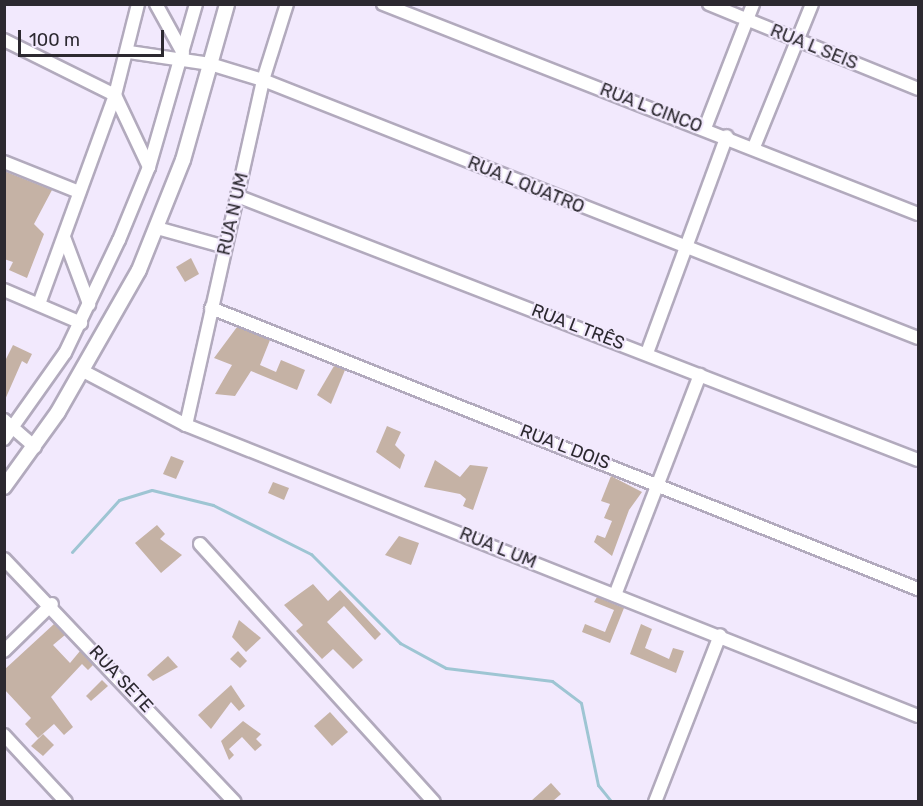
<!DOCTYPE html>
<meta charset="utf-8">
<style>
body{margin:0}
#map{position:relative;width:923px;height:806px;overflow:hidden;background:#f2e9fd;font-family:Rubik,sans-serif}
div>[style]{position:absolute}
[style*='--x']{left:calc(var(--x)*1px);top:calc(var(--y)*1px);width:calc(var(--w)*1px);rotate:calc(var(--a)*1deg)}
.stream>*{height:3px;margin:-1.5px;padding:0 1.5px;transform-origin:1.5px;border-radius:1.5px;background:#9ec5d3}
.building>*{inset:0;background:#c5b2a5}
.roads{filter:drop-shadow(2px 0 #b2aabd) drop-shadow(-2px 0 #b2aabd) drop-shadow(0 2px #b2aabd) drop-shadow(0 -2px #b2aabd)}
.minor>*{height:12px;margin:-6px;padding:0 6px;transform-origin:6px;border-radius:6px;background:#fff}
.tertiary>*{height:14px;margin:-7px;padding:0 7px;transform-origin:7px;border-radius:7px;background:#fff}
span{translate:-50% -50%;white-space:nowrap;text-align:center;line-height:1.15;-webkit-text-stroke:4.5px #f2e9fd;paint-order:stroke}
.street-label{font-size:18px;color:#2c2930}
.frame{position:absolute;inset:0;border:6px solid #2c2930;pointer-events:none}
.scale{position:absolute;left:18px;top:30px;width:146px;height:27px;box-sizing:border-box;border:3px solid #2c2930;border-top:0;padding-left:8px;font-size:18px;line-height:21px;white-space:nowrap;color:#2c2930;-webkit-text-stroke:4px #f2e9fd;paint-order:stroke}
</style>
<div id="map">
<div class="stream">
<i style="--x:72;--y:552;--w:70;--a:-47.9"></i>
<i style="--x:119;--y:500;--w:34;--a:-17"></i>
<i style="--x:152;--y:490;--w:63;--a:13.8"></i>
<i style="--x:213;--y:505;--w:110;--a:26.6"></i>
<i style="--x:311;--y:554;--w:126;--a:45"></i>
<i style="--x:400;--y:643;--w:52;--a:28.5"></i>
<i style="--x:446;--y:668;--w:107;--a:7"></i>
<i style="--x:552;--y:681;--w:36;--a:37"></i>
<i style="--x:581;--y:703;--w:84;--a:78.3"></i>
<i style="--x:598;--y:785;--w:22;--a:51"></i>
</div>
<div class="building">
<i style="clip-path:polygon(4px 171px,52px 190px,34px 224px,44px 234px,27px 278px,9px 270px,13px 262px,4px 259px)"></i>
<i style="clip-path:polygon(191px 258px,199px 274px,185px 282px,176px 267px)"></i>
<i style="clip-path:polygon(237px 327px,270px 340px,260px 365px,276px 372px,281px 360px,305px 370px,297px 390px,251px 371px,235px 396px,215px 394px,232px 365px,214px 358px)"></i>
<i style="clip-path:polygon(13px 345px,32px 354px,27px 364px,22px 361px,4px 402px,4px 363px)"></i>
<i style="clip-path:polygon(334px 366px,345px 370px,331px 404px,317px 395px)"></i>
<i style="clip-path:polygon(387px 426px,401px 432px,395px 445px,405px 455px,400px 469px,376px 452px)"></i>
<i style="clip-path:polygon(171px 456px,184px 461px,176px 479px,163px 474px)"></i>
<i style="clip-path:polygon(435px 460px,460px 477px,470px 465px,488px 467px,473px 510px,463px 506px,466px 499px,460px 494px,424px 487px)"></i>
<i style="clip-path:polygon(611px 476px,642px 492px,629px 510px,612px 556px,594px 542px,597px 535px,605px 538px,612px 521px,604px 518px,610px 504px,601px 501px)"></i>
<i style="clip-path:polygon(273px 482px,289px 488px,284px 500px,268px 493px)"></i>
<i style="clip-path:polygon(157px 525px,165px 534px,160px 539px,182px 555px,161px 573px,135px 543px)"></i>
<i style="clip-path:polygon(399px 536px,419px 543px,411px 565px,385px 555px)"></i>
<i style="clip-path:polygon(313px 584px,328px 601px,340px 590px,381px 634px,375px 640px,344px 606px,327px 622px,363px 660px,353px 669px,333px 649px,322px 659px,296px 631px,303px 625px,284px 605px)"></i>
<i style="clip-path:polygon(597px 597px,624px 608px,610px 643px,582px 632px,585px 624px,605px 632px,614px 610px,594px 602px)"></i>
<i style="clip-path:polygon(239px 620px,261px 638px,246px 652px,232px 637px)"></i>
<i style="clip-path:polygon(54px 624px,65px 635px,53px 645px,70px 663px,80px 651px,93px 665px,88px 670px,82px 664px,51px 697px,73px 727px,64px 735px,54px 724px,38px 738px,25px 724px,31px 718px,4px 689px,4px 670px)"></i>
<i style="clip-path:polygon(641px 624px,652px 629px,645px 648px,669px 659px,673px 648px,684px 651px,676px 673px,630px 654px)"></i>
<i style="clip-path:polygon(238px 651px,247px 661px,240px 668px,230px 659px)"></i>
<i style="clip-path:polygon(168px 656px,178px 667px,153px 681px,147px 675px)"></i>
<i style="clip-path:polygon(102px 680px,108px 686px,91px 701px,86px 696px)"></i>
<i style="clip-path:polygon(231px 685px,245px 706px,239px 711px,231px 702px,211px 729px,198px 715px)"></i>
<i style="clip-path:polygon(330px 712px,348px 732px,332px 746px,314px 726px)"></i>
<i style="clip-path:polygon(243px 721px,261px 734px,256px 739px,262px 745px,255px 751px,242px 737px,229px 749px,234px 755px,229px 760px,221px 741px)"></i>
<i style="clip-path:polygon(43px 734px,54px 745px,43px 756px,31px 746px)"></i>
<i style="clip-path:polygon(551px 783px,561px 794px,553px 801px,531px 801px)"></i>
</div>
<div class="roads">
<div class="minor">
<i style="--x:156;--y:4;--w:56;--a:61.1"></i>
<i style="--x:383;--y:4;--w:575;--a:21.43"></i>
<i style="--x:709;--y:4;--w:226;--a:22.1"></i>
<i style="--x:4;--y:40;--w:124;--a:26.4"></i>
<i style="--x:115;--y:95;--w:80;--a:64.7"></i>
<i style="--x:129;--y:52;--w:82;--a:8.4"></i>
<i style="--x:210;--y:64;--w:55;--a:16.8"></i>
<i style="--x:263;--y:80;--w:704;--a:21.5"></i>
<i style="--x:705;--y:128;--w:133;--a:-68.8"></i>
<i style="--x:754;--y:147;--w:154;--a:-67.9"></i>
<i style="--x:4;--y:162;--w:81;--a:21.8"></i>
<i style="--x:237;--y:196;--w:730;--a:21.19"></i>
<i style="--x:157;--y:228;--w:71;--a:15.6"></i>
<i style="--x:64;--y:237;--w:72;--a:69.5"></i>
<i style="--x:4;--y:290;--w:84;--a:23.2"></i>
<i style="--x:39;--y:304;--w:222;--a:-70"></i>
<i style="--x:115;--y:95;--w:94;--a:-75.8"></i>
<i style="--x:211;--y:308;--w:761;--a:21.68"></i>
<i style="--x:647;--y:353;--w:231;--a:-69.8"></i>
<i style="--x:83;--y:371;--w:116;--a:27.7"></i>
<i style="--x:186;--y:425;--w:788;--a:21.68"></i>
<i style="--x:4;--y:420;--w:41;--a:41.1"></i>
<i style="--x:186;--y:425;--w:353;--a:-77.4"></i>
<i style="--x:263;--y:80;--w:80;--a:-72.5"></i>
<i style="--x:4;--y:439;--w:105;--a:-54.7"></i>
<i style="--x:65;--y:353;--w:125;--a:-64.5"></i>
<i style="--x:119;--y:240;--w:79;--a:-67.7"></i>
<i style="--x:149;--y:167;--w:170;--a:-73.9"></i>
<i style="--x:200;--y:544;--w:348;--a:47.8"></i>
<i style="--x:4;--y:559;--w:335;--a:46.5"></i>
<i style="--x:615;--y:595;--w:236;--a:-68.9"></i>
<i style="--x:4;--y:651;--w:67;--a:-44.4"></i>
<i style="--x:4;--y:735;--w:91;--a:47.2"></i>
<i style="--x:655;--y:802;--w:179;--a:-68.7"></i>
</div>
<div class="tertiary">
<i style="--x:4;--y:487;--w:92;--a:-54.2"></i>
<i style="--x:58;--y:412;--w:163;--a:-60.3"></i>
<i style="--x:139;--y:270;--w:118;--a:-68.2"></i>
<i style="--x:183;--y:160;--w:162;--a:-74.2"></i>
</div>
</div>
<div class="street-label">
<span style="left:814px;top:47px;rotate:22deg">RUA L SEIS</span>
<span style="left:651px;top:108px;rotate:21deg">RUA L CINCO</span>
<span style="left:526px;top:185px;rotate:22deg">RUA L QUATRO</span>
<span style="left:233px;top:214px;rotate:-77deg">RUA N UM</span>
<span style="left:578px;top:327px;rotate:21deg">RUA L TRÊS</span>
<span style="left:565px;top:447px;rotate:21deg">RUA L DOIS</span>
<span style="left:498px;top:548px;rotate:22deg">RUA L UM</span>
<span style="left:121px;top:679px;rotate:47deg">RUA SETE</span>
</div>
<div class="frame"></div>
<div class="scale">100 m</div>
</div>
